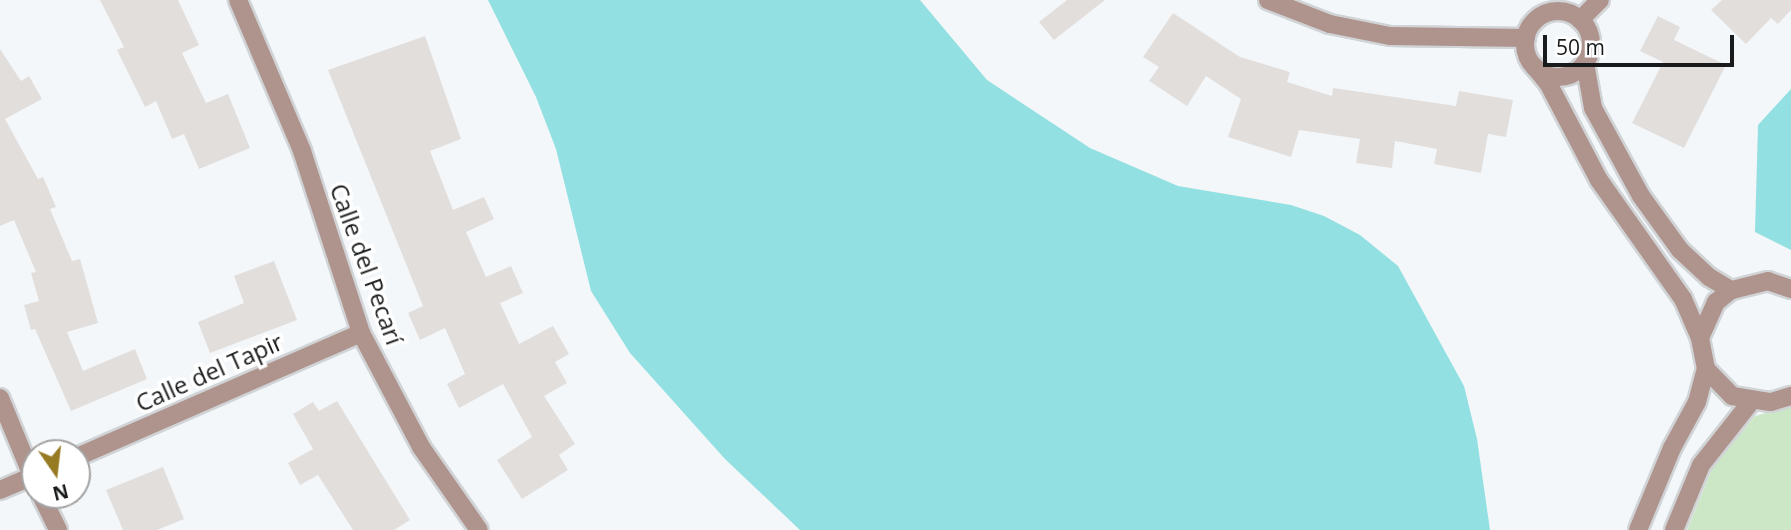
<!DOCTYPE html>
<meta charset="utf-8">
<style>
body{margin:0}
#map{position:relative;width:1791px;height:530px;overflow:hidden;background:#f4f7fa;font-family:"Open Sans",sans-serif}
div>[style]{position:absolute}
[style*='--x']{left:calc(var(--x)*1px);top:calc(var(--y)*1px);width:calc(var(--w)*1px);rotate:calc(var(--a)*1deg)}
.green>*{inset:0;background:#cce7c6}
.water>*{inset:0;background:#92e0e1}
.building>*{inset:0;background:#e2dedc}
.roads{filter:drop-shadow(2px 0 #d1d4d6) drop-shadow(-2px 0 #d1d4d6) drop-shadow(0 2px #d1d4d6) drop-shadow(0 -2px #d1d4d6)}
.street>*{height:18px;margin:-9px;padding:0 9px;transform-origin:9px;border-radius:9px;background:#af938d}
.street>.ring{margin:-9px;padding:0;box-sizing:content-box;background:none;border:18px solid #af938d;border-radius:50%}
span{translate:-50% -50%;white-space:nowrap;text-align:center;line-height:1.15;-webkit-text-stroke:7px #fff;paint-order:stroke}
.street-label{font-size:24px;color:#191a1b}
.north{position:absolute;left:21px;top:439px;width:70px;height:70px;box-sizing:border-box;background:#fff;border:2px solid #a3a3a4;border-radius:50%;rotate:166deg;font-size:19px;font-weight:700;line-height:28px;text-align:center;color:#191a1b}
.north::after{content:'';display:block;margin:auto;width:24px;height:32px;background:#977b23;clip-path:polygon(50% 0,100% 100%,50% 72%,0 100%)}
.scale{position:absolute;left:1543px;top:35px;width:191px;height:32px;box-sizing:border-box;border:4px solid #191a1b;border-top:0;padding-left:9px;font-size:21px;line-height:24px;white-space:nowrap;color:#191a1b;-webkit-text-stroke:5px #fff;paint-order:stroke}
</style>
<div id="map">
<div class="green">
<i style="clip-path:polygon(1791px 406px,1791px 530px,1687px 530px,1712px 469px,1755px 416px)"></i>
</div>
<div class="water">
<i style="clip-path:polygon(488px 0,920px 0,987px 80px,1090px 148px,1178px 186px,1291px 205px,1324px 216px,1360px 235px,1398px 266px,1464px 386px,1477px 439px,1490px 530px,800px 530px,725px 459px,630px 353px,591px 291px,556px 149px,536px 97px)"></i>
<i style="clip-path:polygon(1791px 89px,1791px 250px,1755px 232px,1758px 125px)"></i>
</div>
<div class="building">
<i style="clip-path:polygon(100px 0,178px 0,199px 45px,182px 53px,206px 103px,228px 94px,250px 148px,199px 169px,184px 134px,172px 139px,156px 101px,145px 107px,117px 50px,124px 47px)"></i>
<i style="clip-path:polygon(1067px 0,1105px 0,1054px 40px,1039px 22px)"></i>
<i style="clip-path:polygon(1722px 0,1791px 0,1791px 10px,1778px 24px,1771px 18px,1746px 44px,1711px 10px)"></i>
<i style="clip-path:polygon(1173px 13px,1240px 57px,1290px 72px,1287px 82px,1332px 96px,1333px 88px,1456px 106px,1459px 91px,1513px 100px,1506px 137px,1488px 134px,1481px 173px,1434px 164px,1437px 149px,1395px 141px,1392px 168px,1356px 163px,1360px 139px,1299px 130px,1291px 157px,1228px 137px,1241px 99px,1206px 76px,1187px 106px,1149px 81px,1159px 67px,1143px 57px)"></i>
<i style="clip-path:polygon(1658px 16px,1680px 27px,1674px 40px,1726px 65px,1684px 148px,1632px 123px,1663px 62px,1640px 51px)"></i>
<i style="clip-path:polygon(425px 36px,461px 139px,430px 151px,453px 210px,484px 197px,494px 219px,466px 232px,486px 277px,511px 266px,523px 293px,500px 303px,519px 344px,553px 326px,569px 354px,555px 362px,567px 383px,544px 396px,575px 444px,559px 455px,568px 470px,522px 499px,497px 460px,532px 437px,503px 384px,459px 408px,447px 384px,465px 374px,445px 328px,420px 340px,408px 313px,423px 306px,328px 70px)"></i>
<i style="clip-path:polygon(0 49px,21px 81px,29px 76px,42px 99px,5px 119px,38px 179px,43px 177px,56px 207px,50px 209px,72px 261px,80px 259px,98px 323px,67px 332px,83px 371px,135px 349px,147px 379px,71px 411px,35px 329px,31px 330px,24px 305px,39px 301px,31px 273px,36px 272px,14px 220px,0 226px)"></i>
<i style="clip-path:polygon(274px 261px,297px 320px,210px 353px,198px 322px,244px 303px,234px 276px)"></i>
<i style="clip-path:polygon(337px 401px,410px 520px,394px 530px,353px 530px,318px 475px,300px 485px,288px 463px,313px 449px,293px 414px,313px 402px,319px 411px)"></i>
<i style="clip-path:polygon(163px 467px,184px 519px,157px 530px,123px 530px,106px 490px)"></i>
</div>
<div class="roads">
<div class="street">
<i style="--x:238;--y:0;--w:164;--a:67"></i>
<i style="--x:302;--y:151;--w:191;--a:72"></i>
<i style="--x:361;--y:333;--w:129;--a:62.2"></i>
<i style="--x:421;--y:447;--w:101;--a:55.1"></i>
<i style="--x:1268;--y:0;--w:66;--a:21.2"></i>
<i style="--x:1330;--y:24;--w:61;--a:11.3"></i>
<i style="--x:1390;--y:36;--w:136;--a:0.8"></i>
<i class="ring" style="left:1525px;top:11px;width:48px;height:48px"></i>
<i style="--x:1580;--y:20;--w:28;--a:-45"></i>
<i style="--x:1585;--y:63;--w:46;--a:79.9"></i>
<i style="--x:1593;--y:108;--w:100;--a:61.4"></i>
<i style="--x:1641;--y:196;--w:67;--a:54.2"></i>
<i style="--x:1680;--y:250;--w:40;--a:43"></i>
<i style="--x:1709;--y:277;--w:26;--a:31"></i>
<i style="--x:1534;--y:66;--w:22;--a:51"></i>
<i style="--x:1548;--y:83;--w:110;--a:62.3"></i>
<i style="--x:1599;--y:180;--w:146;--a:54.8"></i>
<i style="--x:1683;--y:299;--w:43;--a:66.4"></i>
<i style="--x:1791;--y:289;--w:24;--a:-161"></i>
<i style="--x:1768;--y:281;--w:38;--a:166"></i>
<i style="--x:1731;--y:290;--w:19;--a:141"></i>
<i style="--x:1716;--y:302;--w:39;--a:114"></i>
<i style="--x:1700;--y:338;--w:32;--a:79"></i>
<i style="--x:1706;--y:369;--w:37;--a:46"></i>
<i style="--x:1732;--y:396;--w:39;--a:9"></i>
<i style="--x:1771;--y:402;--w:21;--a:-17"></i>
<i style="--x:0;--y:398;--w:92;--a:67.6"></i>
<i style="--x:77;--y:457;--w:310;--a:-23.6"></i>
<i style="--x:0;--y:490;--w:38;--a:-23"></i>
<i style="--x:41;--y:495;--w:39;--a:64"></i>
<i style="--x:1638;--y:530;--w:89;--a:-67.5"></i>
<i style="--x:1672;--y:448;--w:52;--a:-61.5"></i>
<i style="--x:1697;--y:402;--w:34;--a:-75"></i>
<i style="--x:1674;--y:530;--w:70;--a:-67.4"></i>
<i style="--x:1701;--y:465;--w:79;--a:-51.7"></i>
</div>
</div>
<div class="street-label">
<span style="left:367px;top:264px;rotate:70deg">Calle del Pecarí</span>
<span style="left:209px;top:372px;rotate:-24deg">Calle del Tapir</span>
</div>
<div class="north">N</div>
<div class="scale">50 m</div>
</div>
